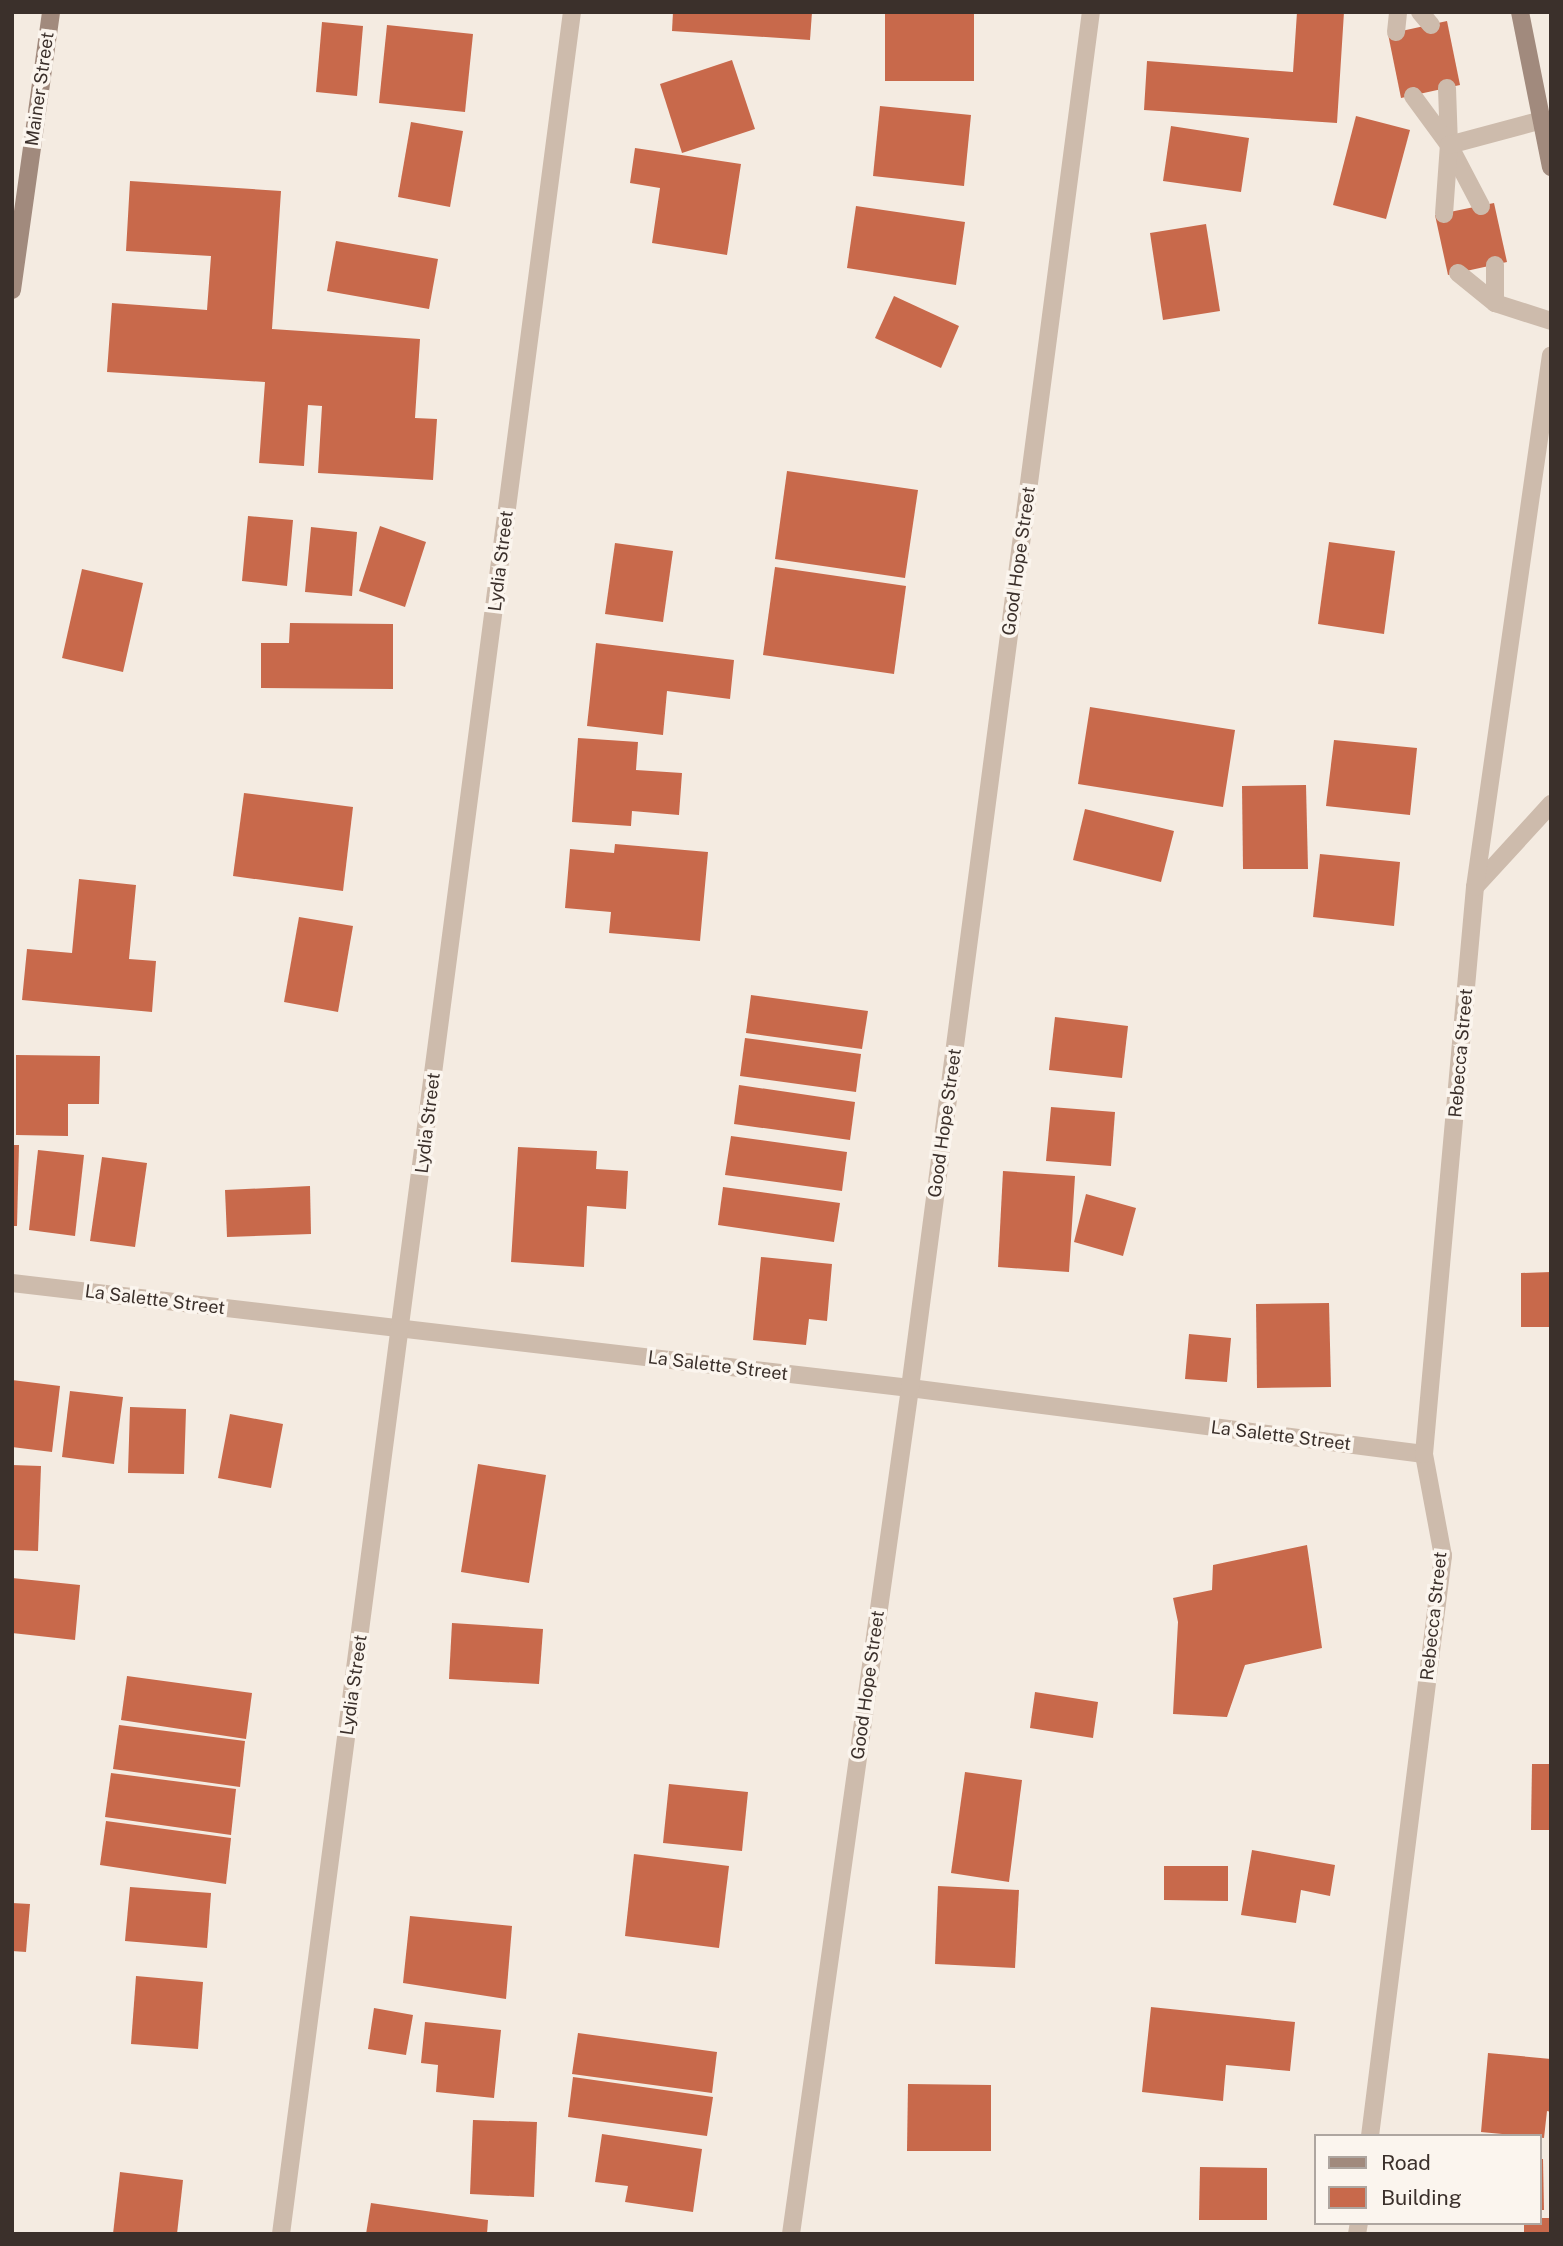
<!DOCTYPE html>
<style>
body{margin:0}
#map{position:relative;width:1563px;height:2246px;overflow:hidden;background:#f4ebe1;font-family:"Public Sans",sans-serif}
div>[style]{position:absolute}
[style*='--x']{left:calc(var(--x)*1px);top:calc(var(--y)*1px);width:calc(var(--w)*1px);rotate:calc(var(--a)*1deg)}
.building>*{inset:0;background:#c8694b}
.lane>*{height:18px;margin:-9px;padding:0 9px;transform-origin:9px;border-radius:9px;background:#cdbbac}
.street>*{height:18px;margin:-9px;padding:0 9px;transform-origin:9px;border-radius:9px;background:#cdbbac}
.secondary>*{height:18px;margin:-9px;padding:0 9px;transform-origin:9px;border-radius:9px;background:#a18a7d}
span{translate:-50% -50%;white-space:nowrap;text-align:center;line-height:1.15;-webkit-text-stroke:7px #fbf5ee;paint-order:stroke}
.street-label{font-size:18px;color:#3b302b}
.frame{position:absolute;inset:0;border:14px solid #3b302b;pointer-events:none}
.legend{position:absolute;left:1314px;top:2134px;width:228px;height:91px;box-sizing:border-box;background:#fbf5ee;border:2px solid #aea6a0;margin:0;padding:9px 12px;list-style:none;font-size:21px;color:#3b302b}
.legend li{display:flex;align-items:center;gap:14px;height:35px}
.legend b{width:35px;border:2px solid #aea6a0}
</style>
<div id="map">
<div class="building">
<i style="clip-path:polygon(673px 12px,812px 12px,810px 40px,672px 31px)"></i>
<i style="clip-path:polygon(885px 12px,974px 12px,974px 81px,885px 81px)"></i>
<i style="clip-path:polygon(1297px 12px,1344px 12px,1337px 123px,1144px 110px,1147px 61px,1293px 72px)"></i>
<i style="clip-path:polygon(1447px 21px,1460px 85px,1401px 98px,1388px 34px)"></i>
<i style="clip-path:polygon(322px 22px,363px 26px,357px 96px,316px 92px)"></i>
<i style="clip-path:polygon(387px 25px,473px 34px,465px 112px,379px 103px)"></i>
<i style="clip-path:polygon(732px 60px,755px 129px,682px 153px,660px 84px)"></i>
<i style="clip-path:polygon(880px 106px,971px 115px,964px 186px,873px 176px)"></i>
<i style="clip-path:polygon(1356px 116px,1410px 130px,1386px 219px,1333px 205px)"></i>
<i style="clip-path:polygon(411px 122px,463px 131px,450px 207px,398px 197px)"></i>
<i style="clip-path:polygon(1171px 126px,1249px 138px,1241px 192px,1163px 181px)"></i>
<i style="clip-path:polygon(635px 148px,741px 164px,727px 255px,652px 243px,660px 188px,630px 183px)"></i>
<i style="clip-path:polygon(130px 181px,281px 191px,272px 329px,420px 339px,415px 418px,437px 419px,433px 480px,318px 473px,322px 406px,308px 405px,304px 466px,259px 463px,265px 382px,107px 372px,112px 303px,207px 310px,211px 256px,126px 251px)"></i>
<i style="clip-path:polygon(1494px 203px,1507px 262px,1448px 275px,1435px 215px)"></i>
<i style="clip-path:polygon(856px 206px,965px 222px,956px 285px,847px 268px)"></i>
<i style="clip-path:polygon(1206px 224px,1220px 311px,1163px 320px,1150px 233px)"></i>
<i style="clip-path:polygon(336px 241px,438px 259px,429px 309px,327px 291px)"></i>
<i style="clip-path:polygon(894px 296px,959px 326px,941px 368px,875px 338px)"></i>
<i style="clip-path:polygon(787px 471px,918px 490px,905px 578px,775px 559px)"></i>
<i style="clip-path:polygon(248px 516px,293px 520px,287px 586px,242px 581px)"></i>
<i style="clip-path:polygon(380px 526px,426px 542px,405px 607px,359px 591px)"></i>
<i style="clip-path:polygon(311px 527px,357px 532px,352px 596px,305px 592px)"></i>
<i style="clip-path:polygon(1329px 542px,1395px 551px,1384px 634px,1318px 624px)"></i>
<i style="clip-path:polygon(615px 543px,673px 551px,663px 622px,605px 614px)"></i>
<i style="clip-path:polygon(775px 567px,906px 586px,894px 674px,763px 655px)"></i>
<i style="clip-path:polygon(82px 569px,143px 583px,123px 672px,62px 658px)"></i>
<i style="clip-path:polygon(290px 623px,393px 624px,393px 689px,261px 688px,261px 643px,289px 643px)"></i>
<i style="clip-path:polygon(596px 643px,734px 660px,730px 699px,667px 691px,663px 735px,587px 726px)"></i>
<i style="clip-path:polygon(1090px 707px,1235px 730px,1223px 807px,1078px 784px)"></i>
<i style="clip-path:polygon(578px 738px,638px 742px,636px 770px,682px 773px,679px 815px,632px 811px,631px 826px,572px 822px)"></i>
<i style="clip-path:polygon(1334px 740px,1417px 748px,1410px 815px,1326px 806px)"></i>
<i style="clip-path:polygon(1306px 785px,1308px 869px,1243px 869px,1242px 786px)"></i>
<i style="clip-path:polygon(244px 793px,353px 807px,343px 891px,233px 876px)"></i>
<i style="clip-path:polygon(1085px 809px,1174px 831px,1161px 882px,1073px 860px)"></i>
<i style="clip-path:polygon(615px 844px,708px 852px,700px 941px,609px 933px,611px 912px,565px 908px,570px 849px,614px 853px)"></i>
<i style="clip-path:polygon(1320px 854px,1400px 862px,1394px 926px,1313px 917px)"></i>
<i style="clip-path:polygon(79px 879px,136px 885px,129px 959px,156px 961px,152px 1012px,22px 1000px,27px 949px,72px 953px)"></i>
<i style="clip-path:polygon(299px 917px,353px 926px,338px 1012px,284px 1002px)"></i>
<i style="clip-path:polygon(751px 995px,868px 1011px,862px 1049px,746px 1033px)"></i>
<i style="clip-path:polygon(1055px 1017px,1128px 1026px,1122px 1078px,1049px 1070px)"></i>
<i style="clip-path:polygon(745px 1038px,861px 1054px,856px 1092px,740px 1076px)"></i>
<i style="clip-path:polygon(16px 1055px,100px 1056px,99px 1104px,68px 1104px,68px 1136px,16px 1135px)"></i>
<i style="clip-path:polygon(739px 1085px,855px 1102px,850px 1140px,734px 1124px)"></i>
<i style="clip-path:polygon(1051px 1107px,1115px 1112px,1111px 1166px,1046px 1161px)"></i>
<i style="clip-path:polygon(731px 1136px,847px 1152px,842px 1191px,725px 1175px)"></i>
<i style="clip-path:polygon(12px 1145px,19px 1145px,17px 1226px,12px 1226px)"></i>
<i style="clip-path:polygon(518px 1147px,597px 1151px,596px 1169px,628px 1171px,626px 1209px,587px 1206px,584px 1267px,511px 1262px)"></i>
<i style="clip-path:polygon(38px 1150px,84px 1155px,75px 1236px,29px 1230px)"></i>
<i style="clip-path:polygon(102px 1157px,147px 1163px,135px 1247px,90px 1241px)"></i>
<i style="clip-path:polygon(1003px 1171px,1075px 1176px,1069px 1272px,998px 1267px)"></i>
<i style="clip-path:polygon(310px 1186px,311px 1234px,227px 1237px,225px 1190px)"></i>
<i style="clip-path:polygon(723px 1187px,840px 1203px,834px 1242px,718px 1225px)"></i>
<i style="clip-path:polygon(1086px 1194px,1136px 1208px,1123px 1256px,1074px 1242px)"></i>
<i style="clip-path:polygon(761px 1257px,832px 1264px,827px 1321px,809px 1319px,806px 1345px,753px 1340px)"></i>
<i style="clip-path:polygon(1551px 1272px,1551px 1327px,1521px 1327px,1521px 1273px)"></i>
<i style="clip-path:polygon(1329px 1303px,1331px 1387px,1257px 1388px,1256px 1304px)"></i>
<i style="clip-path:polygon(1189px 1334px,1231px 1338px,1227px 1382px,1185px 1379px)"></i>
<i style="clip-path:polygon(12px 1380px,60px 1386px,52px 1452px,12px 1447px)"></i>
<i style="clip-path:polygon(70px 1391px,123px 1397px,114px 1464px,62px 1457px)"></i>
<i style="clip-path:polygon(130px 1407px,186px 1409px,184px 1474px,128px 1473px)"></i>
<i style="clip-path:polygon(230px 1414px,283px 1424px,271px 1488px,218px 1478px)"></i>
<i style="clip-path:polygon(478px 1464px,546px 1475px,529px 1583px,461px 1572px)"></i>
<i style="clip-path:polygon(12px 1465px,41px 1466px,38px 1551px,12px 1550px)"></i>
<i style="clip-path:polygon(1307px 1545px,1322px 1648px,1245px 1665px,1227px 1717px,1173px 1714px,1178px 1622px,1173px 1598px,1212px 1590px,1213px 1565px)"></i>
<i style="clip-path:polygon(12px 1578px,80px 1585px,75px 1640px,12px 1633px)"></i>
<i style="clip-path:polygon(452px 1623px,543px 1629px,539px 1684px,449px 1679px)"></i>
<i style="clip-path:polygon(127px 1676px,252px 1693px,246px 1739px,121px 1720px)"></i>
<i style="clip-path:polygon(1035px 1692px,1098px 1702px,1093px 1738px,1030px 1728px)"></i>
<i style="clip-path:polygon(119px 1725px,245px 1741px,240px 1787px,113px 1769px)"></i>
<i style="clip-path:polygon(1532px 1764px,1551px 1764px,1551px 1830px,1531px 1830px)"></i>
<i style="clip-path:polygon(965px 1772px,1022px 1780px,1009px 1882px,951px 1873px)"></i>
<i style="clip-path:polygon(111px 1773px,236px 1789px,231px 1835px,105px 1817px)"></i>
<i style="clip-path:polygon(669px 1784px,748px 1792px,742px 1851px,663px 1843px)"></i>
<i style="clip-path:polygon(106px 1821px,231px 1838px,226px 1884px,100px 1865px)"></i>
<i style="clip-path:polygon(1252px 1850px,1335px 1865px,1330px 1896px,1301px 1890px,1296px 1923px,1241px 1915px)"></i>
<i style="clip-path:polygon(634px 1854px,729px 1866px,719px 1948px,625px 1936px)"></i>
<i style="clip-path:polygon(1164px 1866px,1228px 1866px,1228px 1901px,1164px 1900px)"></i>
<i style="clip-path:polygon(938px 1886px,1019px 1890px,1015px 1968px,935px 1964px)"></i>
<i style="clip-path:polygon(130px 1887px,211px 1893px,207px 1948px,125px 1941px)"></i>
<i style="clip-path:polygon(12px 1903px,30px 1904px,26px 1952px,12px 1951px)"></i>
<i style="clip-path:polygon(410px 1916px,512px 1926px,506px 1999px,403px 1983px)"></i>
<i style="clip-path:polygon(136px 1976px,203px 1982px,198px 2049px,131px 2044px)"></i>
<i style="clip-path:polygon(1151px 2007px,1295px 2022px,1290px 2071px,1226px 2065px,1223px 2101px,1142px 2092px)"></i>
<i style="clip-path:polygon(374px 2008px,413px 2015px,406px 2055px,368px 2049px)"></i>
<i style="clip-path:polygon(425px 2022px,501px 2030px,494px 2098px,436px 2092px,438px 2065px,421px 2063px)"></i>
<i style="clip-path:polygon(578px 2033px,717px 2052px,712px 2093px,572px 2074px)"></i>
<i style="clip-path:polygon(1488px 2053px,1551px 2059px,1551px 2112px,1547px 2111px,1544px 2138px,1481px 2132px)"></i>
<i style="clip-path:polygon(573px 2077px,713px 2097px,707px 2136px,568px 2117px)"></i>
<i style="clip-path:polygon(908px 2084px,991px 2085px,991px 2151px,907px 2151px)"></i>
<i style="clip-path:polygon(473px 2120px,537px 2122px,534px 2197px,470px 2194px)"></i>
<i style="clip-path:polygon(602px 2134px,702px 2149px,693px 2212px,625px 2202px,628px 2186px,595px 2182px)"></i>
<i style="clip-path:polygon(1540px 2159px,1543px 2159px,1544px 2210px,1540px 2210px)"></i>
<i style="clip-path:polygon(1200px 2167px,1267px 2168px,1267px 2220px,1199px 2220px)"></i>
<i style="clip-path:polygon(120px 2172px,183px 2180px,177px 2234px,113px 2234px)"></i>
<i style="clip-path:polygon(371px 2203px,488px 2220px,487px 2234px,366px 2234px)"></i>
<i style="clip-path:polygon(1540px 2218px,1551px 2218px,1551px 2234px,1524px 2234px,1524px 2223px,1540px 2223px)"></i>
</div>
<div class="lane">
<i style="--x:1420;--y:12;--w:17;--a:50"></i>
<i style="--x:1396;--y:32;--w:20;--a:-84"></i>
<i style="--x:1447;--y:88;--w:57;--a:88"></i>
<i style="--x:1413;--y:96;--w:61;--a:53.7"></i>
<i style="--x:1449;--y:145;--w:69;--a:62.3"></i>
<i style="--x:1444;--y:214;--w:69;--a:-85.9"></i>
<i style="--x:1449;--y:145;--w:96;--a:-15"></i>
<i style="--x:1458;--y:273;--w:48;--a:39"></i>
<i style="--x:1495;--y:303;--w:59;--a:17.8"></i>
<i style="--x:1495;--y:303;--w:38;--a:-90"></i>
</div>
<div class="street">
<i style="--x:1475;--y:887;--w:113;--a:-47.5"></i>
<i style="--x:12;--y:1283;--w:904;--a:6.67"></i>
<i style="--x:910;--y:1388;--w:518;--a:7.32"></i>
<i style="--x:1370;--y:2136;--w:585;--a:-82.83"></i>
<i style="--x:1443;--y:1556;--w:104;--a:-100.6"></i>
<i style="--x:1424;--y:1454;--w:569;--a:-84.86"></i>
<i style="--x:1475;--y:887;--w:537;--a:-81.87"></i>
<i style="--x:281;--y:2234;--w:2241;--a:-82.54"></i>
<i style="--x:791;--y:2234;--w:854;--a:-81.99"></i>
<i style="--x:910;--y:1388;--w:1388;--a:-82.51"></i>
<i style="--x:1357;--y:2234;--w:11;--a:-80"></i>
</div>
<div class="secondary">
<i style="--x:1520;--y:12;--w:158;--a:78.7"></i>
<i style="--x:12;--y:290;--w:281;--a:-82"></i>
</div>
<div class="street-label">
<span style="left:40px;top:89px;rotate:-82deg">Mainer Street</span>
<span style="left:501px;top:561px;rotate:-83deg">Lydia Street</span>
<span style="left:1019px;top:561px;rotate:-82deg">Good Hope Street</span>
<span style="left:1461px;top:1053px;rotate:-85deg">Rebecca Street</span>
<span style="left:428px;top:1123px;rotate:-83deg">Lydia Street</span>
<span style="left:945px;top:1123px;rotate:-82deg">Good Hope Street</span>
<span style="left:155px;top:1300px;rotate:7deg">La Salette Street</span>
<span style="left:718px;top:1366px;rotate:7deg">La Salette Street</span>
<span style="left:1281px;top:1436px;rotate:7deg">La Salette Street</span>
<span style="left:1434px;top:1616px;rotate:-84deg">Rebecca Street</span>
<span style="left:354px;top:1685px;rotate:-82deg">Lydia Street</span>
<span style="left:868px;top:1685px;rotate:-82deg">Good Hope Street</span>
</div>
<div class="frame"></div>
<ul class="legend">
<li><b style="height:9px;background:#a18a7d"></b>Road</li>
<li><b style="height:19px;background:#c8694b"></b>Building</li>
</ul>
</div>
